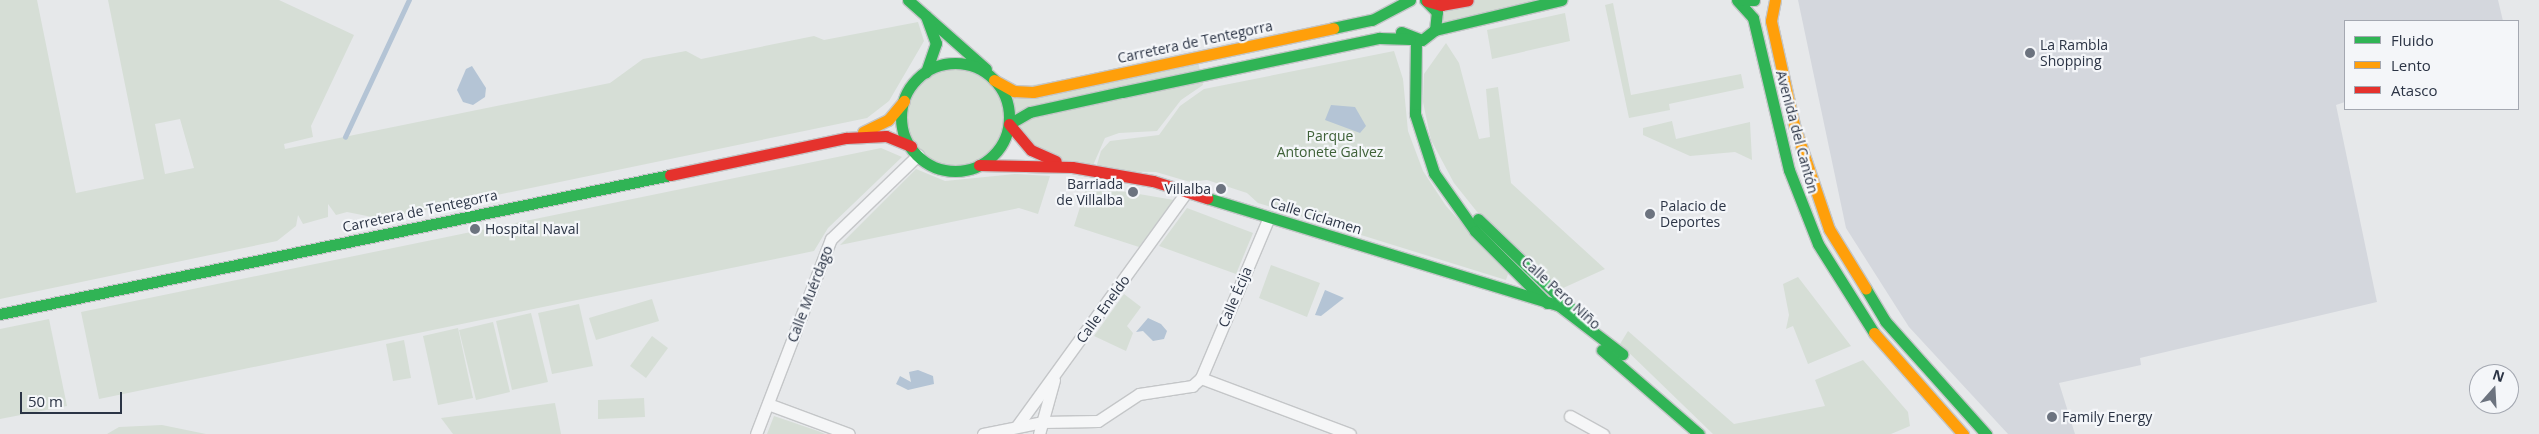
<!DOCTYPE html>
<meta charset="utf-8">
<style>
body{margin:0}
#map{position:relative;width:2539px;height:434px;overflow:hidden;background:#e6e8ea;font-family:"Open Sans",sans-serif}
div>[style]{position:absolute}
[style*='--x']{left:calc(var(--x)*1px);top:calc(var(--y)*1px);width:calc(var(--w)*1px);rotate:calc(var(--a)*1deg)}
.built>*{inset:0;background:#d4d7dd}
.green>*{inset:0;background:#d6ded6}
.water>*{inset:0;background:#b4c4d5}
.stream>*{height:4.5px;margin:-2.25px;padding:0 2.25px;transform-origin:2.25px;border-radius:2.25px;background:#b4c4d5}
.roads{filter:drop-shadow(1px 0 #c4c6c8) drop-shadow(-1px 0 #c4c6c8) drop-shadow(0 1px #c4c6c8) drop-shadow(0 -1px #c4c6c8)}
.street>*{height:11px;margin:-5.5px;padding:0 5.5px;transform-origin:5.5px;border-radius:5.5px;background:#f5f6f7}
.fast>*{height:11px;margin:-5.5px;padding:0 5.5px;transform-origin:5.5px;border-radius:5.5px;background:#30b455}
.fast>.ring{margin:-5.5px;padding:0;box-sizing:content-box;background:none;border:11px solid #30b455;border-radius:50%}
.slow>*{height:11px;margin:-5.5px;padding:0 5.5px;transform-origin:5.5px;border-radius:5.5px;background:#ff9f0a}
.jam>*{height:11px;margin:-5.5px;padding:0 5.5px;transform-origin:5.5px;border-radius:5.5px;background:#e5322d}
.dots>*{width:14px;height:14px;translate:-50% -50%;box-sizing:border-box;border:2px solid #f4f6f9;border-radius:50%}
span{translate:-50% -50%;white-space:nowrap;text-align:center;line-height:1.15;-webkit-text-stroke:4.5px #f4f6f9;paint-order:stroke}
.street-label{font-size:14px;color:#2b3445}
.poi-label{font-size:14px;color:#2b3445}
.left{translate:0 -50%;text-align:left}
.right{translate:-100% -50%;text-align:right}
.park-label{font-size:14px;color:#3f6138}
.legend{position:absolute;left:2344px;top:20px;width:175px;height:90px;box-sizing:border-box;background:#f4f6f9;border:1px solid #a4a8b1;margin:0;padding:6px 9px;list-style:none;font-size:15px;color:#2b3445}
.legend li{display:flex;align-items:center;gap:10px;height:25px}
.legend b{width:25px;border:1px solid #a4a8b1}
.north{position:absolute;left:2469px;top:364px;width:50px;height:50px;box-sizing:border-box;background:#f4f6f9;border:1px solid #a4a8b1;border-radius:50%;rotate:19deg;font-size:14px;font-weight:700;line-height:20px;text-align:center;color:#2b3445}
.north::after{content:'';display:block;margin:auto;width:18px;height:22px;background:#6c737f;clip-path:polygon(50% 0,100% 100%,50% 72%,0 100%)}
.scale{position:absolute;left:20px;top:392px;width:102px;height:22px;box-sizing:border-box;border:2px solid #2b3445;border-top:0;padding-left:6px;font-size:15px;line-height:18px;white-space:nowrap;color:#2b3445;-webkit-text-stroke:4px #f4f6f9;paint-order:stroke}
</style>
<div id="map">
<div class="built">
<i style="clip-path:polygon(1798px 0,2498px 0,2503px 21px,2345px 21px,2345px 102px,2336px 105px,2377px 302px,2140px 358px,2141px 365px,2059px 383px,2075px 434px,2008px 434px,1909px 327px,1846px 228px)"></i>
</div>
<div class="green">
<i style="clip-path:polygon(evenodd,0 0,37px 0,76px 193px,144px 179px,108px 0,279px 0,354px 35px,311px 126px,313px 137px,284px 144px,285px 149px,610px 83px,643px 59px,686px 51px,701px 59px,814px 36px,824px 40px,918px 22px,924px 41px,889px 101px,867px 118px,382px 219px,347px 212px,336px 215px,328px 204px,328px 217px,303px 224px,298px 215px,296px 226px,277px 241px,0 299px,0 0,180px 119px,194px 168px,165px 174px,155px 124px,180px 119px)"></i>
<i style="clip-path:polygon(1468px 0,1543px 0,1445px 25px,1434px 4px)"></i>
<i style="clip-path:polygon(1613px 3px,1631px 95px,1741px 74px,1744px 88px,1669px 104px,1670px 110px,1629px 118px,1605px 5px)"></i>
<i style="clip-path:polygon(1565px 13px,1570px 41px,1492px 59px,1487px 30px)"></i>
<i style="clip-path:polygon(1446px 43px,1459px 63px,1479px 139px,1490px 137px,1486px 89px,1498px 87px,1511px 183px,1605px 269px,1561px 289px,1482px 218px,1454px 183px,1431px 140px,1423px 102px,1424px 74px)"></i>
<i style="clip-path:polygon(1394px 51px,1403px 79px,1408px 131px,1423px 171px,1446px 206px,1508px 274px,1506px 280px,1258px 203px,1247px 193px,1207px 180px,1190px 182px,1156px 172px,1095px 171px,1101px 151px,1110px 141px,1159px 135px,1180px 106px,1204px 89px)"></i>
<i style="clip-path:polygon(1197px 57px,1203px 85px,1181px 100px,1157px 131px,1119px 133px,1105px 138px,1091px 170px,1052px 160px,1009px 125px,1000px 147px,985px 161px,964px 169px,939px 167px,918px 155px,904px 132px,902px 116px,909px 89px,926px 72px,942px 65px,970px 65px,1009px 89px)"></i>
<i style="clip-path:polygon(1672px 121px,1676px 139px,1750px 122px,1752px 160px,1735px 152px,1690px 156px,1643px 135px,1643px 128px)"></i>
<i style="clip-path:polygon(881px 148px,902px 157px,828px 228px,814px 251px,99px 399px,81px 312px)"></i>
<i style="clip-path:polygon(916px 169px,945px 181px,1015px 174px,1050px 176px,1038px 214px,1019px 208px,840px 245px)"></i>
<i style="clip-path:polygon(1087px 185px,1092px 186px,1174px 200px,1139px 247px,1074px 226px)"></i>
<i style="clip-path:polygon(1187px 208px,1253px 233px,1236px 274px,1159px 246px)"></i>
<i style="clip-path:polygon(1271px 265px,1320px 283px,1307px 317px,1259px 298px)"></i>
<i style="clip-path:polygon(1798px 277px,1851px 346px,1808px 364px,1793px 326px,1786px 329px,1789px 315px,1783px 284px)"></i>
<i style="clip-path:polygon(1124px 294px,1141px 307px,1127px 326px,1133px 333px,1126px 351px,1094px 336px)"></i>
<i style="clip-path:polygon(652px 299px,659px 321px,596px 340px,589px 318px)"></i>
<i style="clip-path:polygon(579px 304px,593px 366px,552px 374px,538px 313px)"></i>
<i style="clip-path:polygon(531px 313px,548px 382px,512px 390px,496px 321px)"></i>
<i style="clip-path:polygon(49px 319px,67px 406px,0 419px,0 329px)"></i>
<i style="clip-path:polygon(493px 322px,510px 392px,476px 400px,459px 330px)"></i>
<i style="clip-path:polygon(458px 328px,473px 398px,438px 405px,423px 336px)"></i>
<i style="clip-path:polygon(1628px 331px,1734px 424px,1825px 406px,1815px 380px,1863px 360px,1908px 412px,1910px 426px,1891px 434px,1713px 434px,1620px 344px)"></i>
<i style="clip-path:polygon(652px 336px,668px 348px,646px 378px,630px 366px)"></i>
<i style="clip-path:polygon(404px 340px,411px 378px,393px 381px,386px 344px)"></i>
<i style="clip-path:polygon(644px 398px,645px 417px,598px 419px,598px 400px)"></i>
<i style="clip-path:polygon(555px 403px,561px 434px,453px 434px,441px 418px)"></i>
<i style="clip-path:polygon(774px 416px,818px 431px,825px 434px,767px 434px)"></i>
<i style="clip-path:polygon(162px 425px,206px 434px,107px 434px,119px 427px)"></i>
</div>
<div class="water">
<i style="clip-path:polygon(472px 66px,486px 88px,485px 97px,473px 105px,463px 102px,457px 90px,466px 69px)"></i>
<i style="clip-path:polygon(1331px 105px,1355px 107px,1366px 126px,1360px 133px,1325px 120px)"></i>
<i style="clip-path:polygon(1325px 290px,1344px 298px,1321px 316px,1315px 315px)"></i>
<i style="clip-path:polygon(1148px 318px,1161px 324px,1167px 331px,1164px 339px,1153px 341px,1143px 331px,1136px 332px)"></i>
<i style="clip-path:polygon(918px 370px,933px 376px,934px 384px,908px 390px,896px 384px,900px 376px,911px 382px,909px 372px)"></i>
</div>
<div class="stream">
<i style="--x:345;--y:137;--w:151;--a:-65"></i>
</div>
<div class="roads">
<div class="street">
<i style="--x:1201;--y:378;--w:159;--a:20.6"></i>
<i style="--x:768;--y:404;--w:86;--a:20.3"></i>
<i style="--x:1570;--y:416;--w:38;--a:29"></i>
<i style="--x:1017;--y:426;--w:290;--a:-54.1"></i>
<i style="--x:756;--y:434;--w:209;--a:-69"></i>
<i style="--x:831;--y:239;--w:121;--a:-44"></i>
<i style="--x:983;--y:434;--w:60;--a:-11.5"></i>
<i style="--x:1042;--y:422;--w:56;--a:-1"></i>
<i style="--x:1098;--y:421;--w:49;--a:-33.4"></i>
<i style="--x:1139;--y:394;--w:54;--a:-8.6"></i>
<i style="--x:1192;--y:386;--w:12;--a:-42"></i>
<i style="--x:1201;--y:378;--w:175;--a:-67.1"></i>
<i style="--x:1039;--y:434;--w:56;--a:-74.5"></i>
</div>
<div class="fast">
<i style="--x:908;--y:0;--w:104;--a:41.5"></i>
<i style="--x:1737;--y:0;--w:24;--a:48"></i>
<i style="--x:1753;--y:18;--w:156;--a:76.7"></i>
<i style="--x:1789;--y:170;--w:79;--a:68.6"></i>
<i style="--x:1818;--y:244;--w:105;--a:57.8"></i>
<i style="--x:1743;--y:0;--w:11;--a:0"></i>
<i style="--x:926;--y:16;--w:29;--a:70"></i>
<i style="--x:936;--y:43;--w:31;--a:109"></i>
<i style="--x:1333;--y:28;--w:40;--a:-12"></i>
<i style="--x:1372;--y:20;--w:43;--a:-27.8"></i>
<i style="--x:1435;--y:30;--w:130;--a:-13.4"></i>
<i style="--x:1401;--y:32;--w:22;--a:21"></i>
<i style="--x:1422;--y:40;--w:16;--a:-38"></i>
<i style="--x:1435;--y:30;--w:18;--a:-84"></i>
<i style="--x:1437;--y:12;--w:17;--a:-135"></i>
<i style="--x:1416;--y:40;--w:74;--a:90.8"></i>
<i style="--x:1415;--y:114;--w:62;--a:72.1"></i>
<i style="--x:1434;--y:173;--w:71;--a:54.7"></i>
<i style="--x:1475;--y:231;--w:102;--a:45"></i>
<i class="ring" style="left:901px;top:63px;width:97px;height:97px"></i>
<i style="--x:1009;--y:124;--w:24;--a:-30"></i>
<i style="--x:1030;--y:112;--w:94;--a:-12.3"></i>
<i style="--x:1122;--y:92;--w:263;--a:-11.9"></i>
<i style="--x:1379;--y:38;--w:31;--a:2"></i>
<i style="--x:1207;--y:198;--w:367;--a:17"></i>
<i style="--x:1558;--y:305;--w:81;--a:37.4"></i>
<i style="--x:1478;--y:219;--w:130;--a:43.8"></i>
<i style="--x:1866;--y:289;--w:37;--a:59"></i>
<i style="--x:1885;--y:321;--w:152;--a:48.2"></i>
<i style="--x:0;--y:314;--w:684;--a:-11.72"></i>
<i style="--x:1602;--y:350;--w:128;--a:40.9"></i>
</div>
<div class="slow">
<i style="--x:1775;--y:0;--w:21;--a:101"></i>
<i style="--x:1771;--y:21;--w:107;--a:77.5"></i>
<i style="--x:1794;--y:125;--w:110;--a:71.4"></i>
<i style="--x:1829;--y:229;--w:70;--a:58.3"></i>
<i style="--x:994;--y:80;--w:23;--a:29"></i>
<i style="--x:1014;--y:91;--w:19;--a:3"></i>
<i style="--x:1033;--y:92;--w:307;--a:-12"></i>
<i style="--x:863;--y:132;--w:28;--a:-26"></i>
<i style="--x:888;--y:120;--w:25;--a:-50"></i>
<i style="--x:1874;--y:333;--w:135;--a:48.6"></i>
</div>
<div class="jam">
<i style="--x:1427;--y:1;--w:15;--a:16"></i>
<i style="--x:1441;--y:5;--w:27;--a:-10"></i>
<i style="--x:1009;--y:124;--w:34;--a:50"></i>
<i style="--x:1031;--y:150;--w:27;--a:24"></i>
<i style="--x:979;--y:165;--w:93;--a:1.2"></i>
<i style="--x:1072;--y:167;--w:82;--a:9.8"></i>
<i style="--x:1153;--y:181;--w:57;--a:17.5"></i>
<i style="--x:670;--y:175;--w:180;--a:-11.9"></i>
<i style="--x:846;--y:138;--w:40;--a:-2.9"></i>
<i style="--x:886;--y:136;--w:27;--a:22"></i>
</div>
</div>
<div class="dots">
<i style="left:2030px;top:53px;background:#6c737f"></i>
<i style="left:1221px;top:189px;background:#6c737f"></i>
<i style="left:1133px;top:192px;background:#6c737f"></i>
<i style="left:1650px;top:214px;background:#6c737f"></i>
<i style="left:475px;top:229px;background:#6c737f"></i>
<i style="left:2052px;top:417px;background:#6c737f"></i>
</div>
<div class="street-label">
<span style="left:1195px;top:42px;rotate:-12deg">Carretera de Tentegorra</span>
<span style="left:1797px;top:132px;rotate:75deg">Avenida del Cantón</span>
<span style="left:420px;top:211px;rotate:-12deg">Carretera de Tentegorra</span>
<span style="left:1316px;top:216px;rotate:17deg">Calle Ciclamen</span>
<span style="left:1561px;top:293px;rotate:42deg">Calle Pero Niño</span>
<span style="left:810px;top:294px;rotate:-69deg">Calle Muérdago</span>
<span style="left:1235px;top:297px;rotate:-67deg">Calle Écija</span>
<span style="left:1103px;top:309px;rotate:-54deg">Calle Eneldo</span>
</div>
<div class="poi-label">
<span class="left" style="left:2040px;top:53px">La Rambla<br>Shopping</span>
<span class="right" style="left:1123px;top:192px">Barriada<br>de Villalba</span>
<span class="right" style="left:1211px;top:189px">Villalba</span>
<span class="left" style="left:1660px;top:214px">Palacio de<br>Deportes</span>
<span class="left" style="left:485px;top:229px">Hospital Naval</span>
<span class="left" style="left:2062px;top:417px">Family Energy</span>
</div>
<div class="park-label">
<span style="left:1330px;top:144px">Parque<br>Antonete Galvez</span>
</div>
<ul class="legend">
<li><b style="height:6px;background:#30b455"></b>Fluido</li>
<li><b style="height:6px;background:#ff9f0a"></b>Lento</li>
<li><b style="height:6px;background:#e5322d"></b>Atasco</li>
</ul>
<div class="north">N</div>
<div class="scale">50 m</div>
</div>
